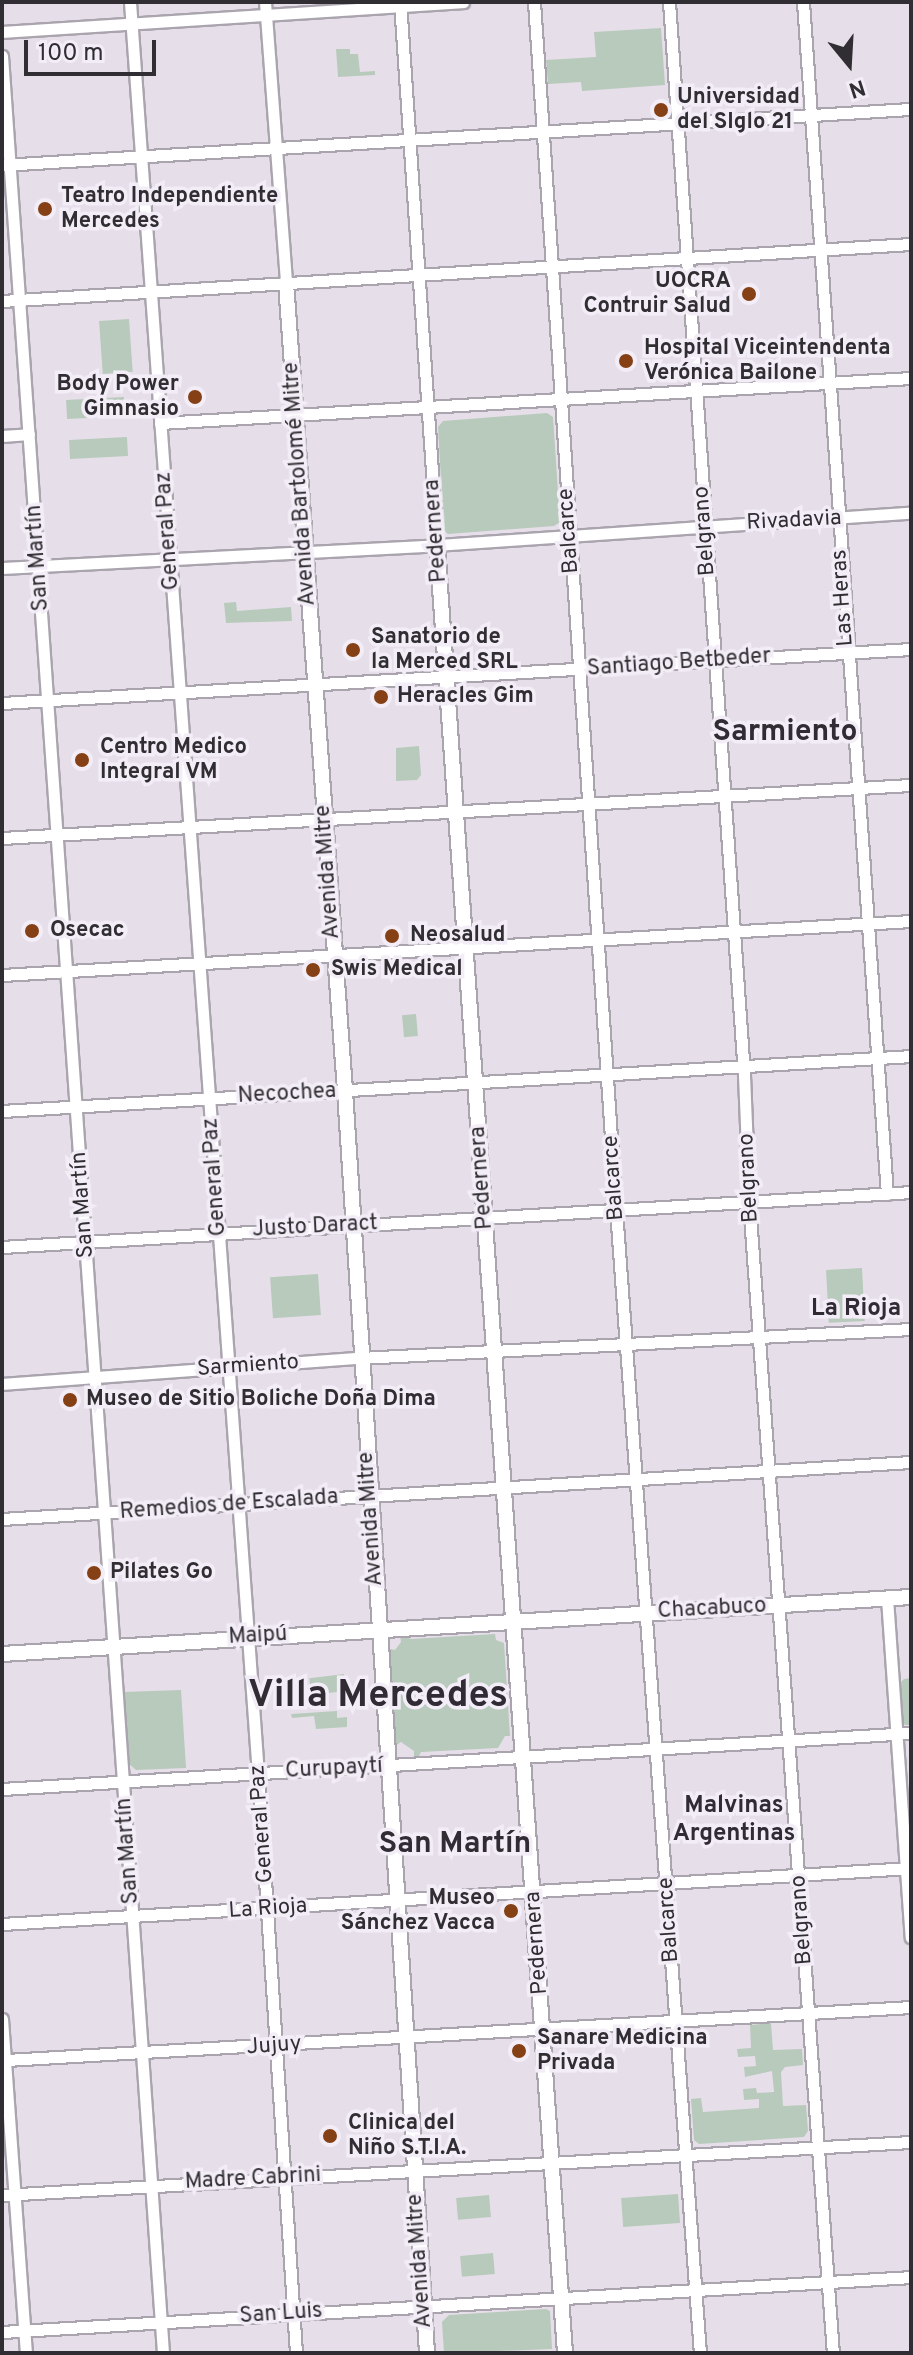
<!DOCTYPE html>
<meta charset="utf-8">
<style>
body{margin:0}
#map{position:relative;width:913px;height:2355px;overflow:hidden;background:#e6dfea;font-family:Overpass,sans-serif}
div>[style]{position:absolute}
[style*='--x']{left:calc(var(--x)*1px);top:calc(var(--y)*1px);width:calc(var(--w)*1px);rotate:calc(var(--a)*1deg)}
.green>*{inset:0;background:#b8cabb;transform-origin:0 0}
.roads{filter:drop-shadow(2px 0 #aaa4ae) drop-shadow(-2px 0 #aaa4ae) drop-shadow(0 2px #aaa4ae) drop-shadow(0 -2px #aaa4ae)}
.minor>*{height:11px;margin:-5.5px;padding:0 5.5px;transform-origin:5.5px;border-radius:5.5px;background:#fff}
.tertiary>*{height:14px;margin:-7px;padding:0 7px;transform-origin:7px;border-radius:7px;background:#fff}
.secondary>*{height:14px;margin:-7px;padding:0 7px;transform-origin:7px;border-radius:7px;background:#fff}
.dots>*{width:22px;height:22px;translate:-50% -50%;box-sizing:border-box;border:4px solid #f3edf7;border-radius:50%}
span{translate:-50% -50%;white-space:nowrap;text-align:center;line-height:1.15;-webkit-text-stroke:7px #f3edf7;paint-order:stroke}
.poi-label{font-size:22px;color:#302e32;font-weight:700}
.left{translate:0 -50%;text-align:left}
.right{translate:-100% -50%;text-align:right}
.street-label{font-size:22px;color:#302e32}
.neighbourhood-label{font-size:24px;color:#312c34;font-weight:700}
.district-label{font-size:30px;color:#312c34;font-weight:700}
.town-label{font-size:38px;color:#312c34;font-weight:700}
.frame{position:absolute;inset:0;border:4px solid #302e32;pointer-events:none}
.north{position:absolute;left:809px;top:24px;width:80px;height:80px;-webkit-text-stroke:6px #f3edf7;paint-order:stroke;rotate:162deg;font-size:22px;font-weight:700;line-height:32px;text-align:center;color:#302e32}
.north::after{content:'';display:block;margin:auto;width:28px;height:36px;background:#302e32;clip-path:polygon(50% 0,100% 100%,50% 72%,0 100%)}
.scale{position:absolute;left:24px;top:40px;width:132px;height:36px;box-sizing:border-box;border:4px solid #302e32;border-top:0;padding-left:10px;font-size:24px;line-height:28px;white-space:nowrap;color:#302e32;-webkit-text-stroke:6px #f3edf7;paint-order:stroke}
</style>
<div id="map">
<div class="green">
<div style="clip-path:polygon(661px 28px,665px 85px,582px 91px,581px 82px,548px 84px,546px 60px,596px 57px,594px 32px)"></div>
<div style="clip-path:polygon(336px 49px,350px 49px,350px 54px,358px 54px,360px 72px,375px 71px,375px 75px,338px 77px)"></div>
<div style="left:129px;top:319px;width:53px;height:30px;rotate:86deg"></div>
<div style="left:124px;top:397px;width:19px;height:58px;rotate:87deg"></div>
<div style="clip-path:polygon(547px 413px,553px 417px,560px 522px,554px 526px,448px 534px,444px 531px,438px 427px,443px 421px)"></div>
<div style="left:127px;top:437px;width:19px;height:58px;rotate:87deg"></div>
<div style="clip-path:polygon(236px 602px,237px 611px,291px 607px,292px 621px,226px 623px,224px 603px)"></div>
<div style="clip-path:polygon(419px 746px,421px 775px,417px 780px,396px 781px,396px 748px)"></div>
<div style="left:416px;top:1014px;width:22px;height:14px;rotate:85deg"></div>
<div style="left:862px;top:1268px;width:53px;height:36px;rotate:87deg"></div>
<div style="left:318px;top:1274px;width:41px;height:48px;rotate:86deg"></div>
<div style="clip-path:polygon(495px 1634px,496px 1640px,504px 1643px,510px 1736px,505px 1736px,498px 1748px,421px 1752px,418px 1758px,414px 1758px,414px 1751px,401px 1742px,395px 1746px,386px 1648px,395px 1650px,401px 1642px,400px 1635px,411px 1639px)"></div>
<div style="left:344px;top:1674px;width:17px;height:35px;rotate:83deg"></div>
<div style="clip-path:polygon(911px 1678px,911px 1725px,905px 1725px,902px 1722px,899px 1684px,904px 1679px)"></div>
<div style="clip-path:polygon(181px 1690px,186px 1768px,136px 1770px,129px 1764px,123px 1692px)"></div>
<div style="clip-path:polygon(337px 1711px,337px 1718px,347px 1717px,347px 1727px,316px 1729px,314px 1716px,292px 1718px,291px 1714px)"></div>
<div style="clip-path:polygon(771px 2023px,773px 2050px,802px 2049px,803px 2065px,785px 2067px,781px 2072px,783px 2106px,806px 2105px,808px 2131px,804px 2137px,699px 2144px,694px 2140px,691px 2099px,701px 2098px,703px 2112px,759px 2108px,759px 2099px,744px 2100px,743px 2089px,756px 2088px,757px 2093px,774px 2092px,772px 2071px,745px 2077px,744px 2067px,756px 2066px,755px 2056px,738px 2057px,737px 2049px,751px 2048px,750px 2025px)"></div>
<div style="left:678px;top:2194px;width:29px;height:57px;rotate:86deg"></div>
<div style="left:489px;top:2195px;width:22px;height:33px;rotate:85deg"></div>
<div style="left:493px;top:2253px;width:21px;height:33px;rotate:85deg"></div>
<div style="clip-path:polygon(546px 2309px,550px 2311px,552px 2349px,444px 2353px,442px 2322px,449px 2315px)"></div>
</div>
<div class="roads">
<div class="minor">
<div style="--x:130;--y:2;--w:1776;--a:85.87"></div>
<div style="--x:258;--y:1773;--w:581;--a:86.25"></div>
<div style="--x:265;--y:2;--w:282;--a:85.7"></div>
<div style="--x:400;--y:2;--w:544;--a:86.1"></div>
<div style="--x:534;--y:2;--w:1211;--a:86.12"></div>
<div style="--x:616;--y:1210;--w:1146;--a:85.8"></div>
<div style="--x:669;--y:2;--w:1076;--a:86"></div>
<div style="--x:744;--y:1075;--w:127;--a:87.7"></div>
<div style="--x:749;--y:1202;--w:1154;--a:85.83"></div>
<div style="--x:803;--y:2;--w:1195;--a:85.97"></div>
<div style="--x:2;--y:32;--w:462;--a:-3.7"></div>
<div style="--x:2;--y:56;--w:2303;--a:85.99"></div>
<div style="--x:2;--y:165;--w:911;--a:-3.53"></div>
<div style="--x:2;--y:301;--w:911;--a:-3.59"></div>
<div style="--x:160;--y:423;--w:752;--a:-3.43"></div>
<div style="--x:2;--y:436;--w:27;--a:-4"></div>
<div style="--x:2;--y:568;--w:436;--a:-3"></div>
<div style="--x:437;--y:545;--w:475;--a:-3.9"></div>
<div style="--x:2;--y:703;--w:911;--a:-3.4"></div>
<div style="--x:2;--y:838;--w:911;--a:-3.34"></div>
<div style="--x:2;--y:975;--w:911;--a:-3.4"></div>
<div style="--x:2;--y:1111;--w:911;--a:-3.46"></div>
<div style="--x:2;--y:1247;--w:911;--a:-3.46"></div>
<div style="--x:2;--y:1384;--w:359;--a:-4.2"></div>
<div style="--x:360;--y:1358;--w:552;--a:-3.01"></div>
<div style="--x:2;--y:1519;--w:911;--a:-3.59"></div>
<div style="--x:887;--y:1598;--w:340;--a:86"></div>
<div style="--x:2;--y:1789;--w:911;--a:-3.53"></div>
<div style="--x:2;--y:1924;--w:911;--a:-3.53"></div>
<div style="--x:2;--y:2019;--w:335;--a:85.9"></div>
<div style="--x:6;--y:2060;--w:907;--a:-3.35"></div>
<div style="--x:2;--y:2195;--w:911;--a:-3.34"></div>
<div style="--x:2;--y:2332;--w:911;--a:-3.46"></div>
</div>
<div class="tertiary">
<div style="--x:437;--y:545;--w:1813;--a:85.95"></div>
<div style="--x:2;--y:1654;--w:911;--a:-3.59"></div>
</div>
<div class="secondary">
<div style="--x:286;--y:283;--w:810;--a:85.82"></div>
<div style="--x:345;--y:1091;--w:1265;--a:86.28"></div>
</div>
</div>
<div class="dots">
<div style="left:661px;top:110px;background:#854016"></div>
<div style="left:45px;top:209px;background:#854016"></div>
<div style="left:749px;top:294px;background:#854016"></div>
<div style="left:626px;top:361px;background:#854016"></div>
<div style="left:195px;top:397px;background:#854016"></div>
<div style="left:353px;top:650px;background:#854016"></div>
<div style="left:381px;top:697px;background:#854016"></div>
<div style="left:82px;top:760px;background:#854016"></div>
<div style="left:32px;top:931px;background:#854016"></div>
<div style="left:392px;top:936px;background:#854016"></div>
<div style="left:313px;top:970px;background:#854016"></div>
<div style="left:70px;top:1400px;background:#854016"></div>
<div style="left:94px;top:1573px;background:#854016"></div>
<div style="left:511px;top:1911px;background:#854016"></div>
<div style="left:519px;top:2051px;background:#854016"></div>
<div style="left:330px;top:2136px;background:#854016"></div>
</div>
<div class="poi-label">
<span class="left" style="left:677px;top:110px">Universidad<br>del SIglo 21</span>
<span class="left" style="left:61px;top:209px">Teatro Independiente<br>Mercedes</span>
<span class="right" style="left:731px;top:294px">UOCRA<br>Contruir Salud</span>
<span class="left" style="left:644px;top:361px">Hospital Viceintendenta<br>Verónica Bailone</span>
<span class="right" style="left:179px;top:397px">Body Power<br>Gimnasio</span>
<span class="left" style="left:371px;top:650px">Sanatorio de<br>la Merced SRL</span>
<span class="left" style="left:397px;top:697px">Heracles Gim</span>
<span class="left" style="left:100px;top:760px">Centro Medico<br>Integral VM</span>
<span class="left" style="left:50px;top:931px">Osecac</span>
<span class="left" style="left:410px;top:936px">Neosalud</span>
<span class="left" style="left:331px;top:970px">Swis Medical</span>
<span class="left" style="left:86px;top:1400px">Museo de Sitio Boliche Doña Dima</span>
<span class="left" style="left:110px;top:1573px">Pilates Go</span>
<span class="right" style="left:495px;top:1911px">Museo<br>Sánchez Vacca</span>
<span class="left" style="left:537px;top:2051px">Sanare Medicina<br>Privada</span>
<span class="left" style="left:348px;top:2136px">Clinica del<br>Niño S.T.I.A.</span>
</div>
<div class="street-label">
<span style="left:300px;top:484px;rotate:-94deg">Avenida Bartolomé Mitre</span>
<span style="left:794px;top:521px;rotate:-3deg">Rivadavia</span>
<span style="left:168px;top:531px;rotate:-94deg">General Paz</span>
<span style="left:436px;top:531px;rotate:-94deg">Pedernera</span>
<span style="left:569px;top:531px;rotate:-94deg">Balcarce</span>
<span style="left:705px;top:531px;rotate:-94deg">Belgrano</span>
<span style="left:38px;top:558px;rotate:-94deg">San Martín</span>
<span style="left:843px;top:598px;rotate:-94deg">Las Heras</span>
<span style="left:679px;top:663px;rotate:-4deg">Santiago Betbeder</span>
<span style="left:328px;top:872px;rotate:-94deg">Avenida Mitre</span>
<span style="left:287px;top:1094px;rotate:-3deg">Necochea</span>
<span style="left:215px;top:1177px;rotate:-94deg">General Paz</span>
<span style="left:482px;top:1178px;rotate:-94deg">Pedernera</span>
<span style="left:614px;top:1178px;rotate:-94deg">Balcarce</span>
<span style="left:749px;top:1178px;rotate:-93deg">Belgrano</span>
<span style="left:83px;top:1205px;rotate:-94deg">San Martín</span>
<span style="left:315px;top:1227px;rotate:-3deg">Justo Daract</span>
<span style="left:248px;top:1366px;rotate:-4deg">Sarmiento</span>
<span style="left:229px;top:1505px;rotate:-4deg">Remedios de Escalada</span>
<span style="left:371px;top:1519px;rotate:-94deg">Avenida Mitre</span>
<span style="left:712px;top:1609px;rotate:-3deg">Chacabuco</span>
<span style="left:258px;top:1636px;rotate:-3deg">Maipú</span>
<span style="left:334px;top:1769px;rotate:-3deg">Curupaytí</span>
<span style="left:262px;top:1824px;rotate:-94deg">General Paz</span>
<span style="left:128px;top:1851px;rotate:-94deg">San Martín</span>
<span style="left:268px;top:1909px;rotate:-4deg">La Rioja</span>
<span style="left:669px;top:1920px;rotate:-94deg">Balcarce</span>
<span style="left:802px;top:1920px;rotate:-94deg">Belgrano</span>
<span style="left:537px;top:1943px;rotate:-94deg">Pedernera</span>
<span style="left:274px;top:2046px;rotate:-4deg">Jujuy</span>
<span style="left:253px;top:2179px;rotate:-3deg">Madre Cabrini</span>
<span style="left:420px;top:2261px;rotate:-94deg">Avenida Mitre</span>
<span style="left:281px;top:2314px;rotate:-4deg">San Luis</span>
</div>
<div class="neighbourhood-label">
<span style="left:856px;top:1310px">La Rioja</span>
<span style="left:734px;top:1821px">Malvinas<br>Argentinas</span>
</div>
<div class="district-label">
<span style="left:785px;top:733px">Sarmiento</span>
<span style="left:455px;top:1845px">San Martín</span>
</div>
<div class="town-label">
<span style="left:378px;top:1697px">Villa Mercedes</span>
</div>
<div class="frame"></div>
<div class="north">N</div>
<div class="scale">100 m</div>
</div>
